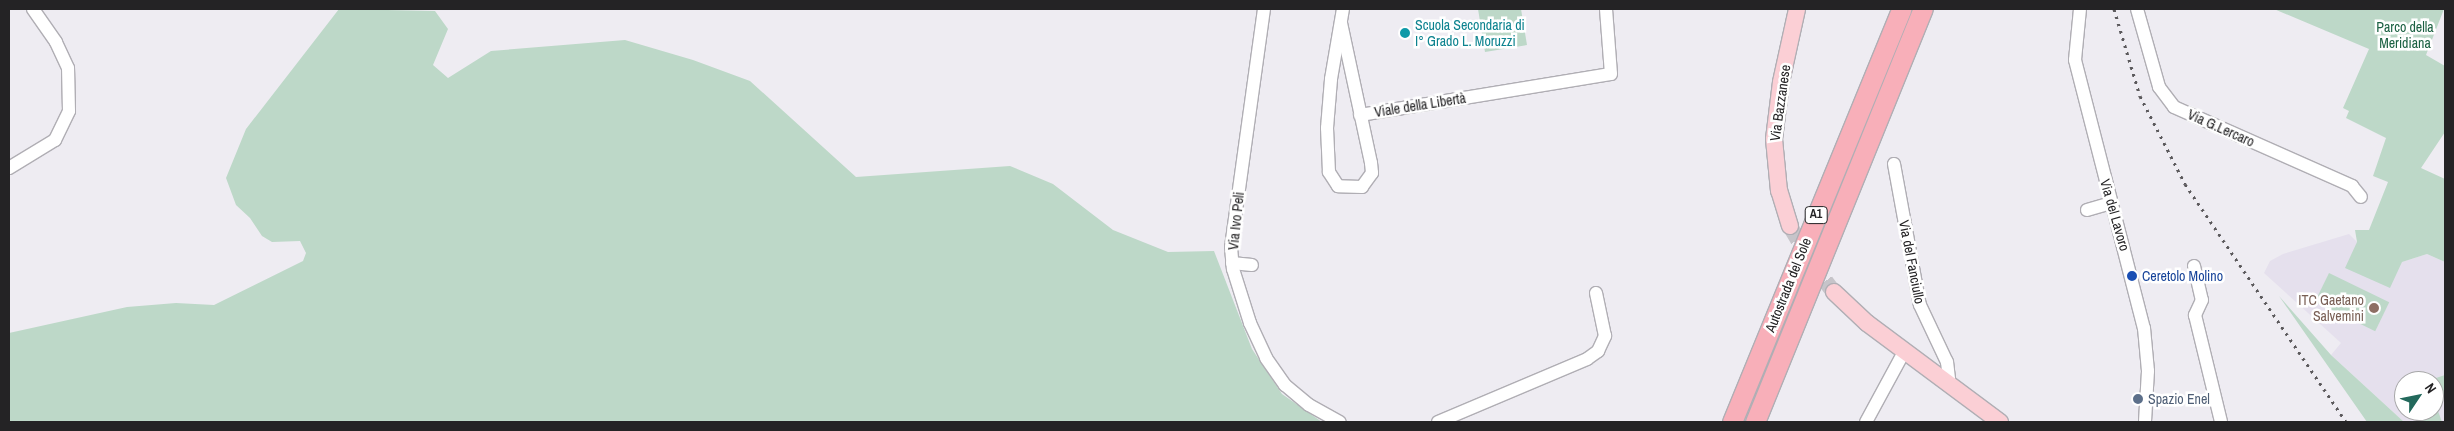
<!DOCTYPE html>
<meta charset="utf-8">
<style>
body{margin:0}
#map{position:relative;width:2454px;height:431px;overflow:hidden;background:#eeecf2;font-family:"Archivo Narrow",sans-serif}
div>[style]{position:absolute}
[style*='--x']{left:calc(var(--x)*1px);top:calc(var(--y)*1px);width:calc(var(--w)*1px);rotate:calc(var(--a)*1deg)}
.built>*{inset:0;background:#e5e0ed}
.green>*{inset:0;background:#bdd8c8;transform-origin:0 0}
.major-tunnel>*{height:16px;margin-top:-8px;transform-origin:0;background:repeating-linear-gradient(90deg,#c6c4c9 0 16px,transparent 0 24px)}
.roads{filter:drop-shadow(1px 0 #b0aeb4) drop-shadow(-1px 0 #b0aeb4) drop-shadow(0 1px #b0aeb4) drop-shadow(0 -1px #b0aeb4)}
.minor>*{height:12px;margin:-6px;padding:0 6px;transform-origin:6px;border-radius:6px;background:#fff}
.major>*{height:16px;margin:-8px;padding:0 8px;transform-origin:8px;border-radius:8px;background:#fbcfd5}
.highway>*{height:19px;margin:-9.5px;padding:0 9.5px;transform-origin:9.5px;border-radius:9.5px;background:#f8afb9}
.rail>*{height:3px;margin-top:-1.5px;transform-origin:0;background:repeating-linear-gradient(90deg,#5b595c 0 2.5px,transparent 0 7.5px)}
.dots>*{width:14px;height:14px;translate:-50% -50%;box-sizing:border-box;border:2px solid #fff;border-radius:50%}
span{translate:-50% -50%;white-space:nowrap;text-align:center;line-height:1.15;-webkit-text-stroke:5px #fff;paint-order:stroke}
.shield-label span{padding:1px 4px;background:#fff;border:1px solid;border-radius:4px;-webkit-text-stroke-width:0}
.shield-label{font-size:12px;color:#242325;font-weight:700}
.culture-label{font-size:14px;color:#0d838f}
.left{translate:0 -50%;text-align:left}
.park-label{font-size:14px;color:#1b6142}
.street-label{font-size:14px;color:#242325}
.transit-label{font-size:14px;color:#164399}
.education-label{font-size:14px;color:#785e54}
.right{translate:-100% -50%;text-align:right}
.service-label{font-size:14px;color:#4e5e75}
.frame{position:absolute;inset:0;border:10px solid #242325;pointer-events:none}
.north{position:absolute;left:2394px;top:371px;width:50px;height:50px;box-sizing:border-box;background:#fff;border:1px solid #a7a7a8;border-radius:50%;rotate:56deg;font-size:14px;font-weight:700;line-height:20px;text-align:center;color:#242325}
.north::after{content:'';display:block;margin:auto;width:18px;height:22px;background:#23695c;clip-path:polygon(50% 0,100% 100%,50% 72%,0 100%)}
</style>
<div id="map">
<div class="built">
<div style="clip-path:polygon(evenodd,2349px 234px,2357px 242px,2402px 262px,2427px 254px,2445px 262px,2445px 422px,2404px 422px,2331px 355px,2341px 343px,2264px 273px,2270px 261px,2283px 254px,2349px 234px,2404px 381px,2434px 381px,2434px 411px,2404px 411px,2404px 381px)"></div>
</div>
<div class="green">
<div style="clip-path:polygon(339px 9px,435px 11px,448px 29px,433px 65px,448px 78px,491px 51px,625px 40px,693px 60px,750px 81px,856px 177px,1010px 166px,1053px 184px,1113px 230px,1168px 252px,1214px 251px,1252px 349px,1282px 394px,1322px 422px,9px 422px,9px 333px,127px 307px,176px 303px,214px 305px,303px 261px,306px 253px,300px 241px,272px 242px,262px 236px,250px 218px,236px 205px,226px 178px,246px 129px)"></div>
<div style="clip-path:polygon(1478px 9px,1521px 9px,1527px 45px,1485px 52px)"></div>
<div style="clip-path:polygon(2274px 9px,2444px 9px,2426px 55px,2445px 66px,2445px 132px,2421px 168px,2445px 179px,2445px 262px,2427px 254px,2402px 262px,2390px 288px,2345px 268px,2357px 242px,2355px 230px,2369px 230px,2388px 182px,2373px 176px,2386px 138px,2346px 118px,2349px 111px,2343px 108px,2369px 49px)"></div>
<div style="left:2329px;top:273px;width:67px;height:32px;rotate:26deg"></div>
<div style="clip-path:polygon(2279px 296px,2331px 355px,2404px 422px,2367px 422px)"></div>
<div style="clip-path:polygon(2445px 375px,2445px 394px,2434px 398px,2434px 381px,2427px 381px)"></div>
<div style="clip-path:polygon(2434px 400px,2442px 422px,2417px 422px,2422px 416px,2417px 411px,2434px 411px)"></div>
</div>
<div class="major-tunnel">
<div style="--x:1790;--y:226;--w:42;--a:59.7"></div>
<div style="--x:1811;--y:262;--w:38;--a:53"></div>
</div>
<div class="roads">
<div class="minor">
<div style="--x:1264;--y:9;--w:240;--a:97.9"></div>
<div style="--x:1231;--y:247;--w:22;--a:85"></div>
<div style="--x:1233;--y:269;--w:57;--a:72.5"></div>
<div style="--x:1250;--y:323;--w:38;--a:65"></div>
<div style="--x:1266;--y:358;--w:33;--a:55"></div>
<div style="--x:1285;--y:385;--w:31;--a:40"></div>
<div style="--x:1309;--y:405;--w:35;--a:29"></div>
<div style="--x:2080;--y:9;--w:51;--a:95.6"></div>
<div style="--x:2075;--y:60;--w:277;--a:75.6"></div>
<div style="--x:2144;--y:328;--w:43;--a:84.7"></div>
<div style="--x:2148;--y:371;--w:51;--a:93.4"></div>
<div style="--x:2137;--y:9;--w:81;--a:74.2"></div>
<div style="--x:2159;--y:87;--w:25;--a:53"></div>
<div style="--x:2174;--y:107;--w:195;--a:23.9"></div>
<div style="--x:2352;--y:186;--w:14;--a:51"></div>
<div style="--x:1341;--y:23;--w:143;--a:77.9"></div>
<div style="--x:1371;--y:163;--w:10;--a:84"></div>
<div style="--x:1372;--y:173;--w:17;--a:126"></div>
<div style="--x:1362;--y:187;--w:24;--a:-178"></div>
<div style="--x:1338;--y:186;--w:17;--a:-123"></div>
<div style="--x:1329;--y:172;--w:44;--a:-92.6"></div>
<div style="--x:1327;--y:128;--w:49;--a:-85.3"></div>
<div style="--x:1331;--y:79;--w:71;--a:-80.3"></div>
<div style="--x:1360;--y:115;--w:254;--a:-9.3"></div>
<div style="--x:1611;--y:74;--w:65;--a:-94.4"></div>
<div style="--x:1894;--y:164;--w:143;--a:79.6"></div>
<div style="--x:1920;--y:305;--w:63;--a:64.7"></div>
<div style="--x:1947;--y:362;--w:24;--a:83"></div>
<div style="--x:9;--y:168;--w:54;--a:-31.3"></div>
<div style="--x:55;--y:140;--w:32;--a:-64"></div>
<div style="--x:69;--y:111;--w:43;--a:-91.3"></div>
<div style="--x:68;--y:68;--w:29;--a:-115"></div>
<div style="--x:56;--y:42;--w:40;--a:-124.9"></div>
<div style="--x:2087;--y:210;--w:26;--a:-16"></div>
<div style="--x:1232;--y:263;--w:20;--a:6"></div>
<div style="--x:2194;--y:266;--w:35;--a:77"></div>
<div style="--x:2202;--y:300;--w:17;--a:115"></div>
<div style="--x:2195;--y:315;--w:110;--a:76.3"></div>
<div style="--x:1438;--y:422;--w:162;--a:-22.9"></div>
<div style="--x:1587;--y:359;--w:14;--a:-36"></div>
<div style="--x:1598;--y:351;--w:17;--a:-65"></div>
<div style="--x:1605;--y:336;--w:44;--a:-101.8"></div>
<div style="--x:1866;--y:422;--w:80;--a:-61.5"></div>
</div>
<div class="major">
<div style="--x:1790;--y:226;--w:37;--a:-107"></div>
<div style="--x:1779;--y:191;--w:52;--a:-95.5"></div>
<div style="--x:1774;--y:139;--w:57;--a:-83"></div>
<div style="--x:1781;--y:82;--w:75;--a:-77.6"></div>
<div style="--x:1834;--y:292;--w:45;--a:43.2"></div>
<div style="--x:1867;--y:323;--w:166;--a:36.7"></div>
</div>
<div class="highway">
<div style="--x:1732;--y:422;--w:446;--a:-67.7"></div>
<div style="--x:1755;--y:422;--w:446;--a:-67.9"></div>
</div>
</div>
<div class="rail">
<div style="--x:2114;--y:9;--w:91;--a:73.4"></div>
<div style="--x:2140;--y:96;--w:99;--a:62.9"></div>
<div style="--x:2185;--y:184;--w:287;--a:55.9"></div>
</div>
<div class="dots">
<div style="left:1405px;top:33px;background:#0f9aa8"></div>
<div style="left:2132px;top:276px;background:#1a4fb4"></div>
<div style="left:2374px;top:308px;background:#8d6e63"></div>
<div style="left:2138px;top:399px;background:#5c6f8a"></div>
</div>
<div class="shield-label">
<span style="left:1816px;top:215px">A1</span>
</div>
<div class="culture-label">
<span class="left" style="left:1415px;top:33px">Scuola Secondaria di<br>I° Grado L. Moruzzi</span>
</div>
<div class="park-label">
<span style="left:2405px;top:35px">Parco della<br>Meridiana</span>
</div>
<div class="street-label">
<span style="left:1780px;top:103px;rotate:-82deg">Via Bazzanese</span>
<span style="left:1420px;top:105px;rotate:-9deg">Viale della Libertà</span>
<span style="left:2221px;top:128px;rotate:24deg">Via G.Lercaro</span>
<span style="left:2115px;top:215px;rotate:74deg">Via del Lavoro</span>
<span style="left:1236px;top:221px;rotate:-84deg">Via Ivo Peli</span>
<span style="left:1912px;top:262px;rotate:79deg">Via del Fanciullo</span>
<span style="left:1788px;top:285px;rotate:-68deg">Autostrada del Sole</span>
</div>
<div class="transit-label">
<span class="left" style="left:2142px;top:276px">Ceretolo Molino</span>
</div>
<div class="education-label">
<span class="right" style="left:2364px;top:308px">ITC Gaetano<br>Salvemini</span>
</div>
<div class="service-label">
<span class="left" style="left:2148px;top:399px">Spazio Enel</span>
</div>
<div class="frame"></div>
<div class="north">N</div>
</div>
